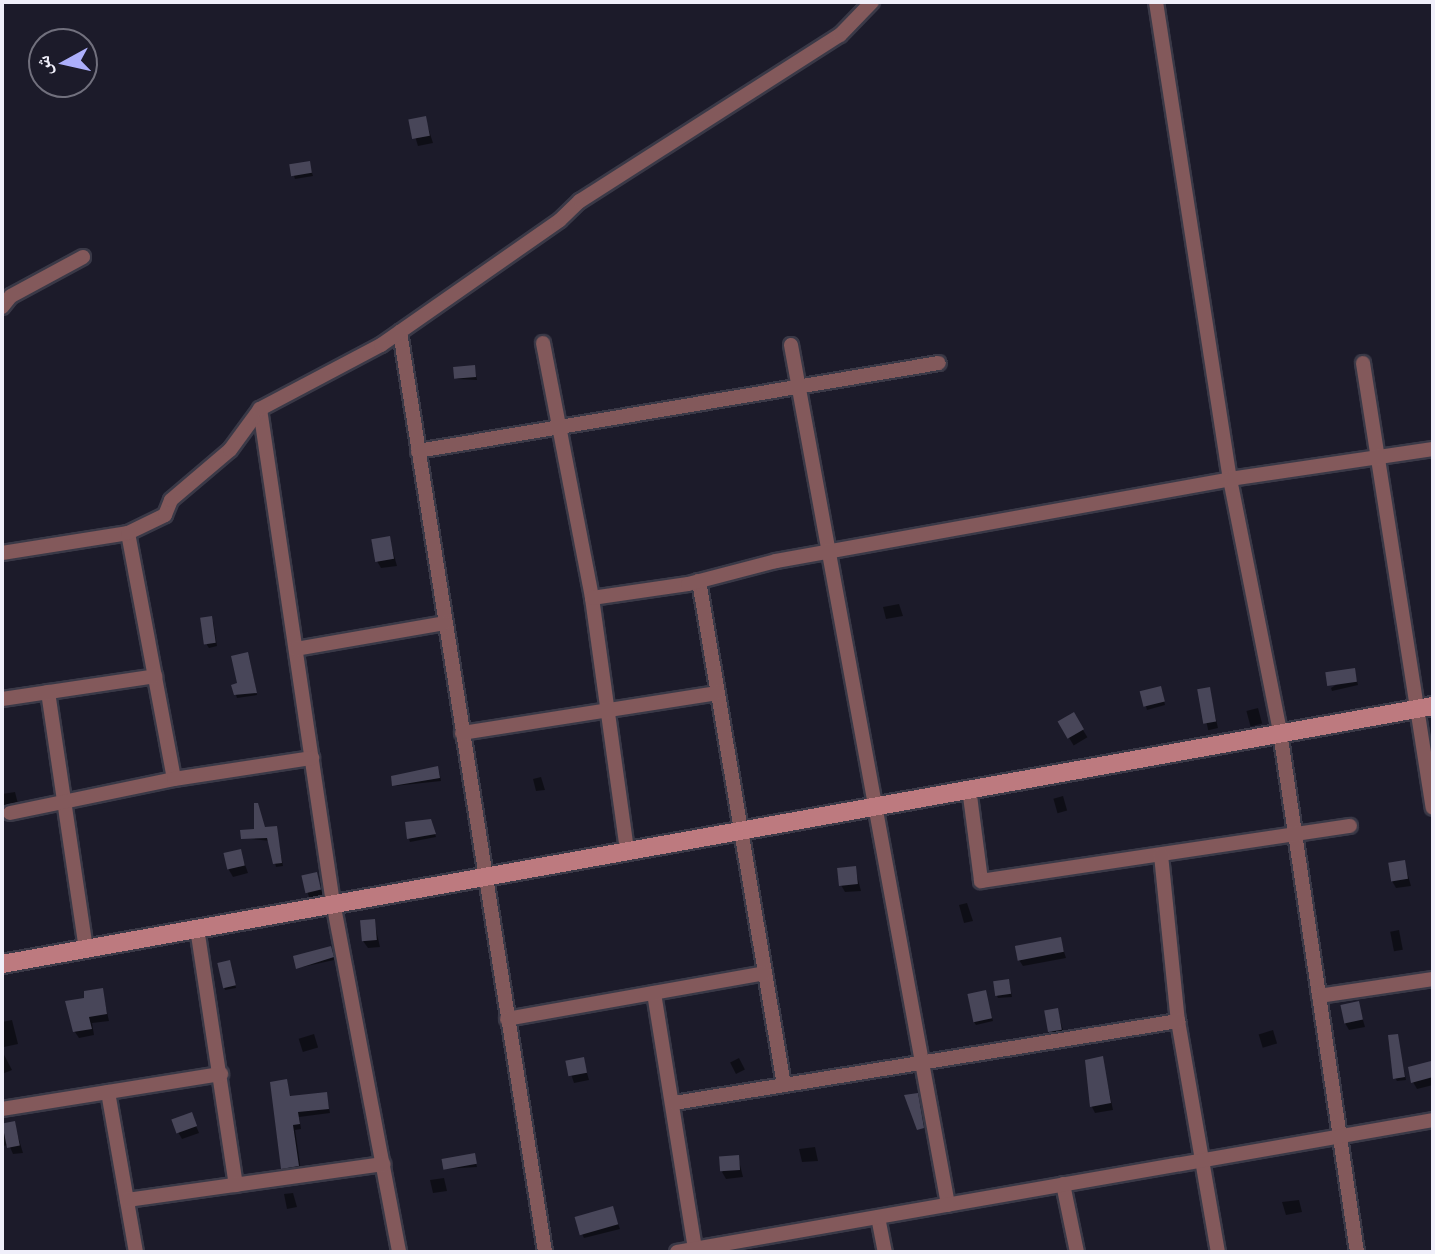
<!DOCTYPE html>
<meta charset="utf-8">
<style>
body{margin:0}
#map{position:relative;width:1435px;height:1254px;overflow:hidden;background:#1c1b2a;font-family:"Fira Sans","Noto Naskh Arabic",sans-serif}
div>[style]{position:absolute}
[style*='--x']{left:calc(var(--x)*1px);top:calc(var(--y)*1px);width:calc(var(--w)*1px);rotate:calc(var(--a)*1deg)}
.shadow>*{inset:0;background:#0007;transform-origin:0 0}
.building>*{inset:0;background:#484659;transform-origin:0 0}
.roads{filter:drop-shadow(2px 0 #3a3947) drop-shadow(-2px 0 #3a3947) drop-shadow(0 2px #3a3947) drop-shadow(0 -2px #3a3947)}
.street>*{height:14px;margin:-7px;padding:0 7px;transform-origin:7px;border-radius:7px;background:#83595b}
.secondary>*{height:18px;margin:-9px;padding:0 9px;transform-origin:9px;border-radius:9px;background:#bd7a7f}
span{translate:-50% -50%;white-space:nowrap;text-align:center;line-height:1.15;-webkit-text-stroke:5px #1c1b2a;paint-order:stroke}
.frame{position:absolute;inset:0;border:4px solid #f0effa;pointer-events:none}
.north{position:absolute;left:28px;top:28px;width:70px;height:70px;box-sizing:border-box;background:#1c1b2a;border:2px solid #71707d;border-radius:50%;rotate:262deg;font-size:19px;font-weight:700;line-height:28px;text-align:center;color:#f0effa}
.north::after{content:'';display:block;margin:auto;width:24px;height:32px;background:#acaffb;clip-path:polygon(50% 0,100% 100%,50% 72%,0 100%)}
</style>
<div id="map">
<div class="shadow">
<div style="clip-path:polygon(425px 118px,433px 143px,418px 146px,410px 120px)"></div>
<div style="clip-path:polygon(309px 163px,313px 176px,295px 179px,291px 166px)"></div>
<div style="clip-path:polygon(475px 370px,477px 380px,456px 379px)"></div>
<div style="clip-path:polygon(389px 538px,397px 566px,381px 568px,377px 561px)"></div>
<div style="clip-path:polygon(899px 604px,903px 616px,886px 619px,883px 607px)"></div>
<div style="clip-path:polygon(213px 621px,217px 646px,209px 648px,207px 645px)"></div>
<div style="clip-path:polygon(249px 657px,257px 695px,237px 698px,236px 695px)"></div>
<div style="clip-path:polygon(1355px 673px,1358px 685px,1332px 691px,1331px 688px)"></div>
<div style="left:1209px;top:689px;width:40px;height:10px;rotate:77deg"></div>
<div style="clip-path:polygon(1162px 690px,1165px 705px,1147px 710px,1142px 693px)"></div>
<div style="left:1258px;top:708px;width:16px;height:12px;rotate:75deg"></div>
<div style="left:1074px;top:715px;width:26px;height:16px;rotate:59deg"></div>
<div style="clip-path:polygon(439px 771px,441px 781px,394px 786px)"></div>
<div style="clip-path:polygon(541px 777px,545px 790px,536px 791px,533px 779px)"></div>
<div style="clip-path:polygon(15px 792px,18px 804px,3px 807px,2px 794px)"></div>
<div style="left:1063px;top:796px;width:15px;height:10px;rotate:74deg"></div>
<div style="clip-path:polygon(432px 824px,436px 837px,410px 842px,409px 839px)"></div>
<div style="clip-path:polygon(276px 828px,283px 866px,276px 867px,270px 841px,242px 838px)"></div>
<div style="clip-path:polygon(240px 851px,248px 873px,233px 877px,229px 870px)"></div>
<div style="clip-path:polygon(1404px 862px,1411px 886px,1396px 888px,1392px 881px)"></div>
<div style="clip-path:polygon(855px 868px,861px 891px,845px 892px,841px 885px)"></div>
<div style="left:316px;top:874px;width:24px;height:14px;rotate:71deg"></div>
<div style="clip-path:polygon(967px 903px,973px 921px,964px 923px,959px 905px)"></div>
<div style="clip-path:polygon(374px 921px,380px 947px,368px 948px,363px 941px)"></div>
<div style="left:1399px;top:930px;width:20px;height:9px;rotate:79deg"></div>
<div style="clip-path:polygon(1060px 939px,1066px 958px,1023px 966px,1019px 960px)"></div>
<div style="clip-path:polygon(332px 951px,334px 960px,298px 968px)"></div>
<div style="clip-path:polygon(219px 964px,231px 965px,236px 988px,225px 990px)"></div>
<div style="clip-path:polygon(1009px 981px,1012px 997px,998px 998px,997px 996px)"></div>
<div style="clip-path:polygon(102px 990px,109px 1021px,92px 1023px,94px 1035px,79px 1038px,75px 1032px,86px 1000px)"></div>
<div style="clip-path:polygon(985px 992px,993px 1021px,976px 1025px,974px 1022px)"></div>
<div style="clip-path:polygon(1358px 1003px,1365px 1027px,1349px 1030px,1345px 1023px)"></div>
<div style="left:1057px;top:1010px;width:28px;height:11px;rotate:73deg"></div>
<div style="clip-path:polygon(12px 1020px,18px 1044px,4px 1047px,2px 1022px)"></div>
<div style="left:1273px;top:1030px;width:14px;height:15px;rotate:73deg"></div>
<div style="left:314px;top:1034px;width:14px;height:16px;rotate:73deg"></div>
<div style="clip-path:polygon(1397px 1036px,1406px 1080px,1397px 1081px,1395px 1078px)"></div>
<div style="clip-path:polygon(2px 1051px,12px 1070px,2px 1074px)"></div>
<div style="left:739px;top:1058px;width:13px;height:10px;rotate:63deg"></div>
<div style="clip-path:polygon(1102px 1058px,1113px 1110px,1095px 1113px,1092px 1107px)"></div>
<div style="clip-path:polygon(583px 1059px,589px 1080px,574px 1083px,567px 1062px)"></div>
<div style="clip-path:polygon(1431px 1063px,1433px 1085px,1417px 1089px,1413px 1082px)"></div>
<div style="clip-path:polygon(286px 1081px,291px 1098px,326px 1093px,330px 1113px,299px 1117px,301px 1129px,295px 1130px,301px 1171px,285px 1173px)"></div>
<div style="clip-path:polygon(191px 1114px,199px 1133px,182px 1139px,178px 1132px)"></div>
<div style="clip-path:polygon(14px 1123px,23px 1153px,13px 1154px,9px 1145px,2px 1146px,2px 1125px)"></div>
<div style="clip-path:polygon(815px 1147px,818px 1161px,802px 1162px,799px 1149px)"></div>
<div style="clip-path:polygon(474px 1155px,477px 1167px,445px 1169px)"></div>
<div style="clip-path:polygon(738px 1157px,743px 1177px,726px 1179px,722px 1172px)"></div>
<div style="clip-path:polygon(444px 1178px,447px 1191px,433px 1193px,430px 1180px)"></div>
<div style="clip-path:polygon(293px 1193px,297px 1207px,287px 1209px,284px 1194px)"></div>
<div style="clip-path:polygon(1299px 1200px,1302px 1212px,1286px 1215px,1282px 1202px)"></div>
<div style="clip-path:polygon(612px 1208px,620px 1229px,584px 1238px,581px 1232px)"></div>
</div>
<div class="building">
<div style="left:426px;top:116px;width:20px;height:18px;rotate:79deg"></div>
<div style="left:310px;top:161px;width:12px;height:21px;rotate:81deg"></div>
<div style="left:475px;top:365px;width:12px;height:22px;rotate:85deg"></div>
<div style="left:390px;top:536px;width:23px;height:19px;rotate:80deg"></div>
<div style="left:212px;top:616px;width:27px;height:12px;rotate:82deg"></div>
<div style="clip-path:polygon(248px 652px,257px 693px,234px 695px,231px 685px,237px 683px,231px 656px)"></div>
<div style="left:1355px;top:668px;width:14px;height:30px;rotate:82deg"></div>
<div style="left:1161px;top:686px;width:16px;height:22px;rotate:76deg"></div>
<div style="left:1210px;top:687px;width:35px;height:13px;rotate:80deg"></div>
<div style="left:1074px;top:712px;width:20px;height:19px;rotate:60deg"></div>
<div style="clip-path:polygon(438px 766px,440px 778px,392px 786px,391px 776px)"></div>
<div style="clip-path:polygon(254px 803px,258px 803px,265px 827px,277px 826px,282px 863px,273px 864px,267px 838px,241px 839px,240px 830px,254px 829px)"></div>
<div style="clip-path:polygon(431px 819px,436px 834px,407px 839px,405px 822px)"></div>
<div style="left:241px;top:849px;width:17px;height:18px;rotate:77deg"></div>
<div style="left:1405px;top:860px;width:19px;height:17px;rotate:81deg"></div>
<div style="left:856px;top:866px;width:18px;height:19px;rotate:84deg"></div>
<div style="left:317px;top:872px;width:18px;height:16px;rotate:77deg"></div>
<div style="left:375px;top:919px;width:21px;height:15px;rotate:85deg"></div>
<div style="left:1061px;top:937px;width:15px;height:47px;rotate:79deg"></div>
<div style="clip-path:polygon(331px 946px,334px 957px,296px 969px,293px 956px)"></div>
<div style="left:230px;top:960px;width:26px;height:13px;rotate:77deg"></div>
<div style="left:1009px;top:979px;width:15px;height:16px;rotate:82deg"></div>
<div style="clip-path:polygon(103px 988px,107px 1014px,89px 1017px,92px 1029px,73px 1032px,65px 1001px,84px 998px,84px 991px)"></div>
<div style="left:986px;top:990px;width:29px;height:19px;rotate:78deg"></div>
<div style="left:1359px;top:1001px;width:19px;height:19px;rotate:78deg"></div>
<div style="left:1058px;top:1008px;width:22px;height:14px;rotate:80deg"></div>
<div style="clip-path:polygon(1398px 1034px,1405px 1077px,1393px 1079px,1388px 1035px)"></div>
<div style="clip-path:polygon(1103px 1056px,1111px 1103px,1090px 1107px,1085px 1060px)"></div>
<div style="left:584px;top:1057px;width:16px;height:19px;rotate:79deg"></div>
<div style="clip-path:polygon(1431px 1061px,1433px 1077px,1411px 1083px,1408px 1067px)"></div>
<div style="clip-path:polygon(287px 1079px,290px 1096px,327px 1092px,329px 1109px,298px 1112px,300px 1124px,293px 1125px,299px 1166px,281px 1169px,270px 1082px)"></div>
<div style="clip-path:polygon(918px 1093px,924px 1128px,917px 1130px,904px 1095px)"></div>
<div style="left:192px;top:1112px;width:15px;height:22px;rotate:70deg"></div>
<div style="left:15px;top:1121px;width:25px;height:13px;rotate:79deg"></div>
<div style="left:475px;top:1153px;width:11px;height:34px;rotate:80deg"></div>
<div style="left:739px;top:1155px;width:15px;height:20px;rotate:86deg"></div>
<div style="left:613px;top:1206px;width:19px;height:40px;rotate:74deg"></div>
</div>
<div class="roads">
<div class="street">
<div style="--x:1156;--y:2;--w:483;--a:81.2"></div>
<div style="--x:1230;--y:479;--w:258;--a:78.8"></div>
<div style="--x:1280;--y:732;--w:526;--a:81.58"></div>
<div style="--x:2;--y:307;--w:14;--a:-51"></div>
<div style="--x:11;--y:296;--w:82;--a:-28.4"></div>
<div style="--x:400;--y:332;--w:931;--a:81.04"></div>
<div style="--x:543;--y:343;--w:260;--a:79.1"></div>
<div style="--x:592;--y:598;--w:253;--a:82.1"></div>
<div style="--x:791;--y:345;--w:874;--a:79.65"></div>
<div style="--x:1363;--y:363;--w:450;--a:81.1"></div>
<div style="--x:260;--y:409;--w:498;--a:81.6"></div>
<div style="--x:333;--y:902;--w:356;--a:79.3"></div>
<div style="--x:418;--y:451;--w:528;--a:-9.59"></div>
<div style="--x:128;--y:533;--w:250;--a:79.4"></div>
<div style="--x:2;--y:553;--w:128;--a:-9"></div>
<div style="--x:128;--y:533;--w:41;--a:-25.9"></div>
<div style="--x:165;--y:515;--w:16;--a:-68"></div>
<div style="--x:171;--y:500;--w:77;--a:-40.3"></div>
<div style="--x:230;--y:450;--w:51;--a:-53.8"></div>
<div style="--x:260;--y:409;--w:137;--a:-27.9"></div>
<div style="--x:381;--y:345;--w:218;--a:-34.9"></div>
<div style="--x:560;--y:220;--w:28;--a:-44"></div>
<div style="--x:580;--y:201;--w:308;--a:-32.6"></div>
<div style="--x:840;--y:35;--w:46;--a:-45.9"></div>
<div style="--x:699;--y:581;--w:511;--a:80.43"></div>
<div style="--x:592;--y:598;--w:97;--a:-8.3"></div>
<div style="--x:688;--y:584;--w:91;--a:-14.6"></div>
<div style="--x:776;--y:561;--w:461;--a:-10.2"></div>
<div style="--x:1230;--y:479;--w:205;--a:-8.4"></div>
<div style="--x:296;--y:649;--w:151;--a:-9.9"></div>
<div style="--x:48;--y:692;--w:260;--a:81.6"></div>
<div style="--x:2;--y:699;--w:155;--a:-8.5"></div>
<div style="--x:462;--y:733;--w:258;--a:-8.9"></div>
<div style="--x:969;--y:788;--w:94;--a:82.6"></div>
<div style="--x:981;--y:881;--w:373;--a:-8.5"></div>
<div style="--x:10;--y:813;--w:167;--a:-11.7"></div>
<div style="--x:174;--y:779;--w:140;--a:-8.7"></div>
<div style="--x:1161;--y:855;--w:167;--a:84.2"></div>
<div style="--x:1178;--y:1021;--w:234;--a:80.2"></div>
<div style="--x:197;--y:928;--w:260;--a:81.4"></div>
<div style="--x:654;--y:993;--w:259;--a:80.9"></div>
<div style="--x:1319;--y:996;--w:115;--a:-8.5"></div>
<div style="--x:507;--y:1019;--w:262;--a:-10.1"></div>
<div style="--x:108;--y:1092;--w:162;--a:80.1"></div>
<div style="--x:674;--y:1103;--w:511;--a:-9.24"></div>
<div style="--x:2;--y:1109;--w:222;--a:-9.1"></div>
<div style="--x:1063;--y:1184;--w:69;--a:78.4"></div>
<div style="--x:127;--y:1200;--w:259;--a:-8"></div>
<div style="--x:878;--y:1217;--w:36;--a:79"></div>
<div style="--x:677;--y:1252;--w:767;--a:-9.9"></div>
</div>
<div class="secondary">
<div style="--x:2;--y:964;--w:1454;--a:-10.22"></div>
</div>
</div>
<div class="frame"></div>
<div class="north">ش</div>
</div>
